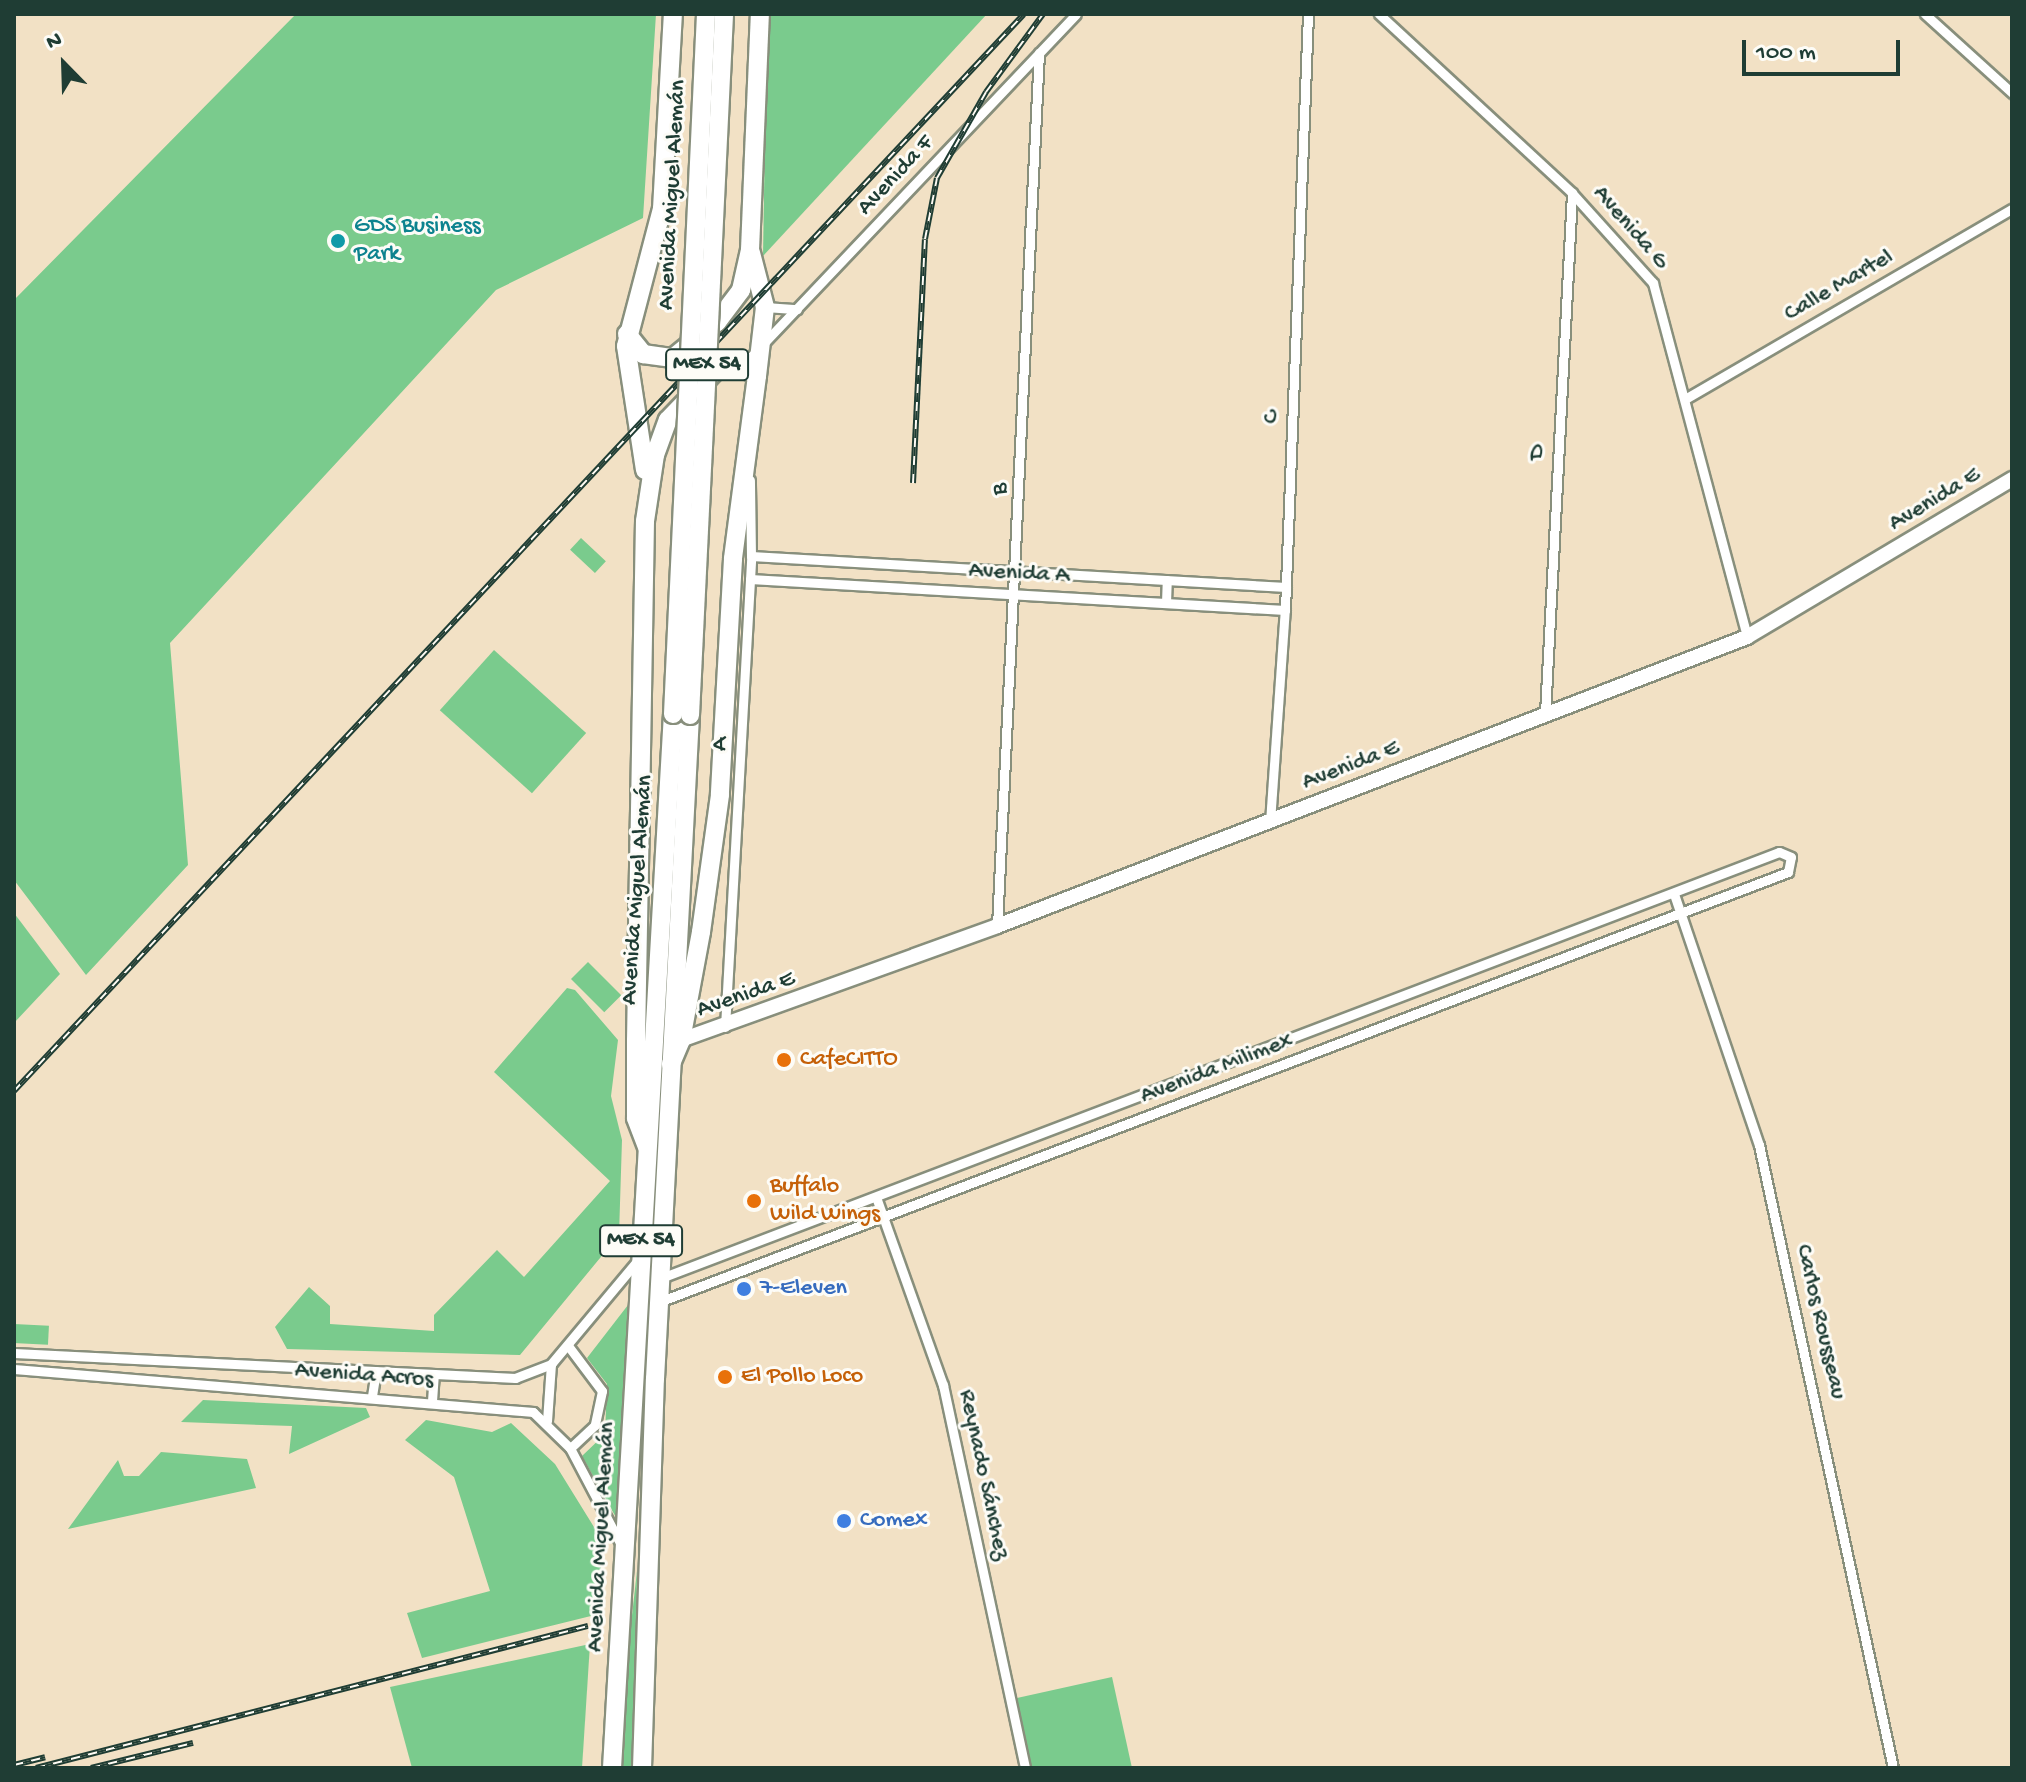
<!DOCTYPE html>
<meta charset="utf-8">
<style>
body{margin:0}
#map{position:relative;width:2026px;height:1782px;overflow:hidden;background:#f2e1c5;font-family:"Gochi Hand",sans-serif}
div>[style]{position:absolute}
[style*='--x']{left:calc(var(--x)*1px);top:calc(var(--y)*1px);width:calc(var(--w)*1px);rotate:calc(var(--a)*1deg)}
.green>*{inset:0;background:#7acb8d;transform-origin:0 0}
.roads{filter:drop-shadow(2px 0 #888f7c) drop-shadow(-2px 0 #888f7c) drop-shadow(0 2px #888f7c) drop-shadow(0 -2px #888f7c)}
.street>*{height:9px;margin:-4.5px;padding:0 4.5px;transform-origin:4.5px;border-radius:4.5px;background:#fff}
.secondary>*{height:14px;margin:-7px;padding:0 7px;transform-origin:7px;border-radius:7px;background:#fff}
.highway>*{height:18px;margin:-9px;padding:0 9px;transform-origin:9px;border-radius:9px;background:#fff}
.rail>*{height:6px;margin-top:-3px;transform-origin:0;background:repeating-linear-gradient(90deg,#fdfcf7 0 9px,#1f3d34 0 18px);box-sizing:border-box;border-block:2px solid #1f3d34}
.bridges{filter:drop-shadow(2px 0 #888f7c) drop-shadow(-2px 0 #888f7c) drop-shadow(0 2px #888f7c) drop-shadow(0 -2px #888f7c)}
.highway-bridge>*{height:18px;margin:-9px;padding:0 9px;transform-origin:9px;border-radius:9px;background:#fff}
.dots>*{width:22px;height:22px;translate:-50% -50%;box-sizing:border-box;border:4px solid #fdfcf7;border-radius:50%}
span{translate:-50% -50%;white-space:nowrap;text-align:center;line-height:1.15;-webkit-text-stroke:6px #fdfcf7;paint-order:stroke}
.shield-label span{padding:2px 6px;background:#fdfcf7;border:2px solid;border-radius:6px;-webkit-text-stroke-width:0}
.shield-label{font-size:22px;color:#1f3d34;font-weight:700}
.street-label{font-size:24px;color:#1f3d34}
.culture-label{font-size:24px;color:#0d838f}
.left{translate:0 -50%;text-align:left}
.food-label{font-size:24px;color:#c56008}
.shop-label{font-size:24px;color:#366cbe}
.frame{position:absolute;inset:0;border:16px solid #1f3d34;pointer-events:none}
.north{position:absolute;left:24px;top:24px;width:80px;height:80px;-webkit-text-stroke:6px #fdfcf7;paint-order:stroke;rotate:337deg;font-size:22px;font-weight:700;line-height:32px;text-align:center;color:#1f3d34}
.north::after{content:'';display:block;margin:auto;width:28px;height:36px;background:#1f3d34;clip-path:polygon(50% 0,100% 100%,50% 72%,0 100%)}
.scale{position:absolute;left:1742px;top:40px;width:158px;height:36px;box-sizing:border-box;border:4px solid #1f3d34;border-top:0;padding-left:10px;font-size:24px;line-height:28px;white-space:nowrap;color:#1f3d34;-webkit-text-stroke:6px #fdfcf7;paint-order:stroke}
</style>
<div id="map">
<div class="green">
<div style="clip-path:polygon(296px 14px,656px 14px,643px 218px,496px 290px,170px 643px,188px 865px,86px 975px,14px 880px,14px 300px)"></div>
<div style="clip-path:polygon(767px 14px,987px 14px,763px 256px)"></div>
<div style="left:581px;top:538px;width:34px;height:16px;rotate:43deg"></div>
<div style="left:494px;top:650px;width:124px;height:81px;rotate:42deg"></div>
<div style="clip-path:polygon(14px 913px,60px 974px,14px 1023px)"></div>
<div style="left:588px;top:962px;width:47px;height:24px;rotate:45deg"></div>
<div style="clip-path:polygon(567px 988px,575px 990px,618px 1040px,611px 1096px,622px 1140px,619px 1235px,520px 1355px,287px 1349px,275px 1327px,309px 1287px,330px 1306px,330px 1324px,434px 1331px,434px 1315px,497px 1250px,524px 1277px,610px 1181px,494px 1072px)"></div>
<div style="clip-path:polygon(628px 1305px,619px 1523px,582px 1456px,605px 1434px,607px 1384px,587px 1358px)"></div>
<div style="left:14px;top:1324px;width:35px;height:19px;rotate:3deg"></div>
<div style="clip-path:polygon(203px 1400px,366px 1408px,370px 1417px,289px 1454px,292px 1426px,181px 1422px)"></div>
<div style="clip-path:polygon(426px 1420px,492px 1432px,511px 1423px,555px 1464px,602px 1540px,599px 1614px,422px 1658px,407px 1613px,490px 1591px,454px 1477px,405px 1440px)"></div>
<div style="clip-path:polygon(161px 1452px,247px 1459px,256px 1488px,68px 1529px,118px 1460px,124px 1476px,139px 1476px)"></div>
<div style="clip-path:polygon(637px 1571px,635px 1768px,619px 1768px,624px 1686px)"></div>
<div style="clip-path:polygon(590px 1644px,582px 1768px,412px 1768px,390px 1687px)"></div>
<div style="clip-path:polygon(1112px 1677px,1132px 1768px,1032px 1768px,1017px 1698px)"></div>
</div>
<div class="roads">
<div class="street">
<div style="--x:1379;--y:14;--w:263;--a:42.8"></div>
<div style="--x:1572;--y:193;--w:121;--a:48"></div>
<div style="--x:1653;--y:283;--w:366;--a:75.1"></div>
<div style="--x:1925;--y:14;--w:118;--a:42.2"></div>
<div style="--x:765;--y:307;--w:32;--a:4"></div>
<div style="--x:744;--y:364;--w:482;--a:-46.5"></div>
<div style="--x:1685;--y:399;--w:378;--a:-30.2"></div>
<div style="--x:751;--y:556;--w:536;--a:3.32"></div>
<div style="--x:750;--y:579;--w:536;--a:3.32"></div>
<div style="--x:1166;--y:603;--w:23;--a:-88"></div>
<div style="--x:1545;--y:714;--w:522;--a:-87.03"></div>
<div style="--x:1270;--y:822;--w:213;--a:-86"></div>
<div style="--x:1285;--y:610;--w:596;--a:-87.79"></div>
<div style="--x:1674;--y:894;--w:265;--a:71.3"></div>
<div style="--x:1759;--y:1145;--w:637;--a:77.86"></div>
<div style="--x:997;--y:926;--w:874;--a:-87.25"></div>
<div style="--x:725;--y:1027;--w:472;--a:-86.8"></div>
<div style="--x:751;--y:556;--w:76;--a:-90.8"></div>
<div style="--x:876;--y:1197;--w:200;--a:70.4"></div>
<div style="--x:943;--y:1385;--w:392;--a:77.9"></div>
<div style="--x:659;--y:1302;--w:1208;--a:-20.85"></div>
<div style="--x:1788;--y:872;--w:15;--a:-79"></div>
<div style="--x:1791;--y:857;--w:13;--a:-157"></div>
<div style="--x:1779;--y:852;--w:1196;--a:159.14"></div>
<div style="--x:569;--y:1347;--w:55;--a:53.1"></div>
<div style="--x:602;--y:1391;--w:35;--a:102"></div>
<div style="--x:595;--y:1425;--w:34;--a:137"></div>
<div style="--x:14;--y:1353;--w:502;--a:2.86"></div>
<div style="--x:515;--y:1378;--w:39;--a:-21"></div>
<div style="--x:551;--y:1364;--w:136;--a:-50.1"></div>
<div style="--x:14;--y:1369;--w:521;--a:4.74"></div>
<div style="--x:533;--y:1412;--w:52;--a:44.2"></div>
<div style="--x:570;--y:1448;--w:107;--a:62.2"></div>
<div style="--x:372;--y:1396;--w:25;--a:-81"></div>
<div style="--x:432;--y:1401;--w:27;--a:-86"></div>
<div style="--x:547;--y:1421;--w:57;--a:-86"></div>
</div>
<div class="secondary">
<div style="--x:681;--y:1040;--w:336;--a:-19.8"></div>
<div style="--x:997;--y:926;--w:804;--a:-21.07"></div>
<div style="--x:1747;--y:637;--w:309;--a:-30.8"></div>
</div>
<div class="highway">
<div style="--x:751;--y:253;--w:56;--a:75.5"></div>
<div style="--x:765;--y:307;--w:69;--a:96.6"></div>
<div style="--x:627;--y:334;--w:26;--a:51"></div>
<div style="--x:643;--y:354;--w:30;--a:8"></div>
<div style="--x:673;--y:358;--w:57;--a:-39.3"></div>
<div style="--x:717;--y:322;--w:40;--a:-53"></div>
<div style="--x:741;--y:290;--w:41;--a:-77.3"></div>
<div style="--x:750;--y:250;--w:236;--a:-87.6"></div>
<div style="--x:645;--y:470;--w:125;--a:-98.7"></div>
<div style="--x:626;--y:346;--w:142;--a:-75.3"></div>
<div style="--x:662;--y:209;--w:195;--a:-86.8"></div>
<div style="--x:647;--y:1147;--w:31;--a:-111"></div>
<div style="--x:636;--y:1118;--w:77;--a:-90"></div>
<div style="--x:636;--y:1041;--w:520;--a:-89.01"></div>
<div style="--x:645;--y:521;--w:67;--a:-81.4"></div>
<div style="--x:655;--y:455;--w:37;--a:-70"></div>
<div style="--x:668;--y:420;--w:72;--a:-46.1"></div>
<div style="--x:718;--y:368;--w:18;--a:-19"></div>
<div style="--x:735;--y:362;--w:26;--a:32"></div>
<div style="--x:757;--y:376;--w:185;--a:97.5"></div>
<div style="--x:733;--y:559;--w:236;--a:93.2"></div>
<div style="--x:720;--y:795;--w:138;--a:97.9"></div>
<div style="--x:701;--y:932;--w:110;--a:100.5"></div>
<div style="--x:681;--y:1040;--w:26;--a:113"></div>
<div style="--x:612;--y:1768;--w:1056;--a:-86.69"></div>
<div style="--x:642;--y:1768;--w:389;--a:-88.1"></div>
<div style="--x:655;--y:1379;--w:665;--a:-86.98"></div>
</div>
</div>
<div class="rail">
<div style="--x:913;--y:483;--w:244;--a:-87.2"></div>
<div style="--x:925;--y:239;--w:62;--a:-78.9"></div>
<div style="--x:937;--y:178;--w:99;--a:-60.3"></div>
<div style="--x:986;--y:92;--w:97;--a:-53.8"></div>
<div style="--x:14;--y:1091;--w:1476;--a:-46.84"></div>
<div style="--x:14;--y:1765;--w:32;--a:-14"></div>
<div style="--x:36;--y:1768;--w:570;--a:-14.43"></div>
<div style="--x:91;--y:1768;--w:105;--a:-13.8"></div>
</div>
<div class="bridges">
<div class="highway-bridge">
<div style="--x:673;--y:714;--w:701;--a:-87.3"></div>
<div style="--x:690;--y:715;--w:702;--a:-87.22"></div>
</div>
</div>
<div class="dots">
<div style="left:338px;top:241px;background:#0f9aa8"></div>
<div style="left:784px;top:1060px;background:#e8710a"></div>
<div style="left:754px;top:1201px;background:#e8710a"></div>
<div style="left:744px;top:1289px;background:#3f7fe0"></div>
<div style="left:725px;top:1377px;background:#e8710a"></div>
<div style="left:844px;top:1521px;background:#3f7fe0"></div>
</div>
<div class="shield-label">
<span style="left:707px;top:365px">MEX 54</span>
<span style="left:641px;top:1241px">MEX 54</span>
</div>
<div class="street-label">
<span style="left:896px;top:176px;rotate:-47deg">Avenida F</span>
<span style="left:673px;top:195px;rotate:-87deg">Avenida Miguel Alemán</span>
<span style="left:1630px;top:228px;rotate:49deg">Avenida G</span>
<span style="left:1839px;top:286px;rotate:-30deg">Calle Martel</span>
<span style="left:1272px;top:417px;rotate:-88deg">C</span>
<span style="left:1538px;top:452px;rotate:-87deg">D</span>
<span style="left:1001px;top:489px;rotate:-88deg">B</span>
<span style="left:1935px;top:500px;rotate:-31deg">Avenida E</span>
<span style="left:1019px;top:574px;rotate:3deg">Avenida A</span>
<span style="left:721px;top:744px;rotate:-87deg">A</span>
<span style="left:1351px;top:766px;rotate:-21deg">Avenida E</span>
<span style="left:638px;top:890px;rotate:-86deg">Avenida Miguel Alemán</span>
<span style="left:746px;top:995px;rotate:-19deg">Avenida E</span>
<span style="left:1217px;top:1069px;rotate:-21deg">Avenida Milimex</span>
<span style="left:1820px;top:1322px;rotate:77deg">Carlos Rousseau</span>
<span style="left:364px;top:1376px;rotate:4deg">Avenida Acros</span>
<span style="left:983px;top:1475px;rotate:78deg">Reynado Sánchez</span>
<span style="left:602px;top:1537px;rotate:-87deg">Avenida Miguel Alemán</span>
</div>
<div class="culture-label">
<span class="left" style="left:354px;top:241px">GDS Business<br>Park</span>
</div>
<div class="food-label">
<span class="left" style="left:800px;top:1060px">CafeCITTO</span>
<span class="left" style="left:770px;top:1201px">Buffalo<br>Wild Wings</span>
<span class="left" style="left:741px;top:1377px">El Pollo Loco</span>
</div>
<div class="shop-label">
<span class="left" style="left:760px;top:1289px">7-Eleven</span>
<span class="left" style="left:860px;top:1521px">Comex</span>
</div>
<div class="frame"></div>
<div class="north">N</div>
<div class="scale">100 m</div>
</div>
